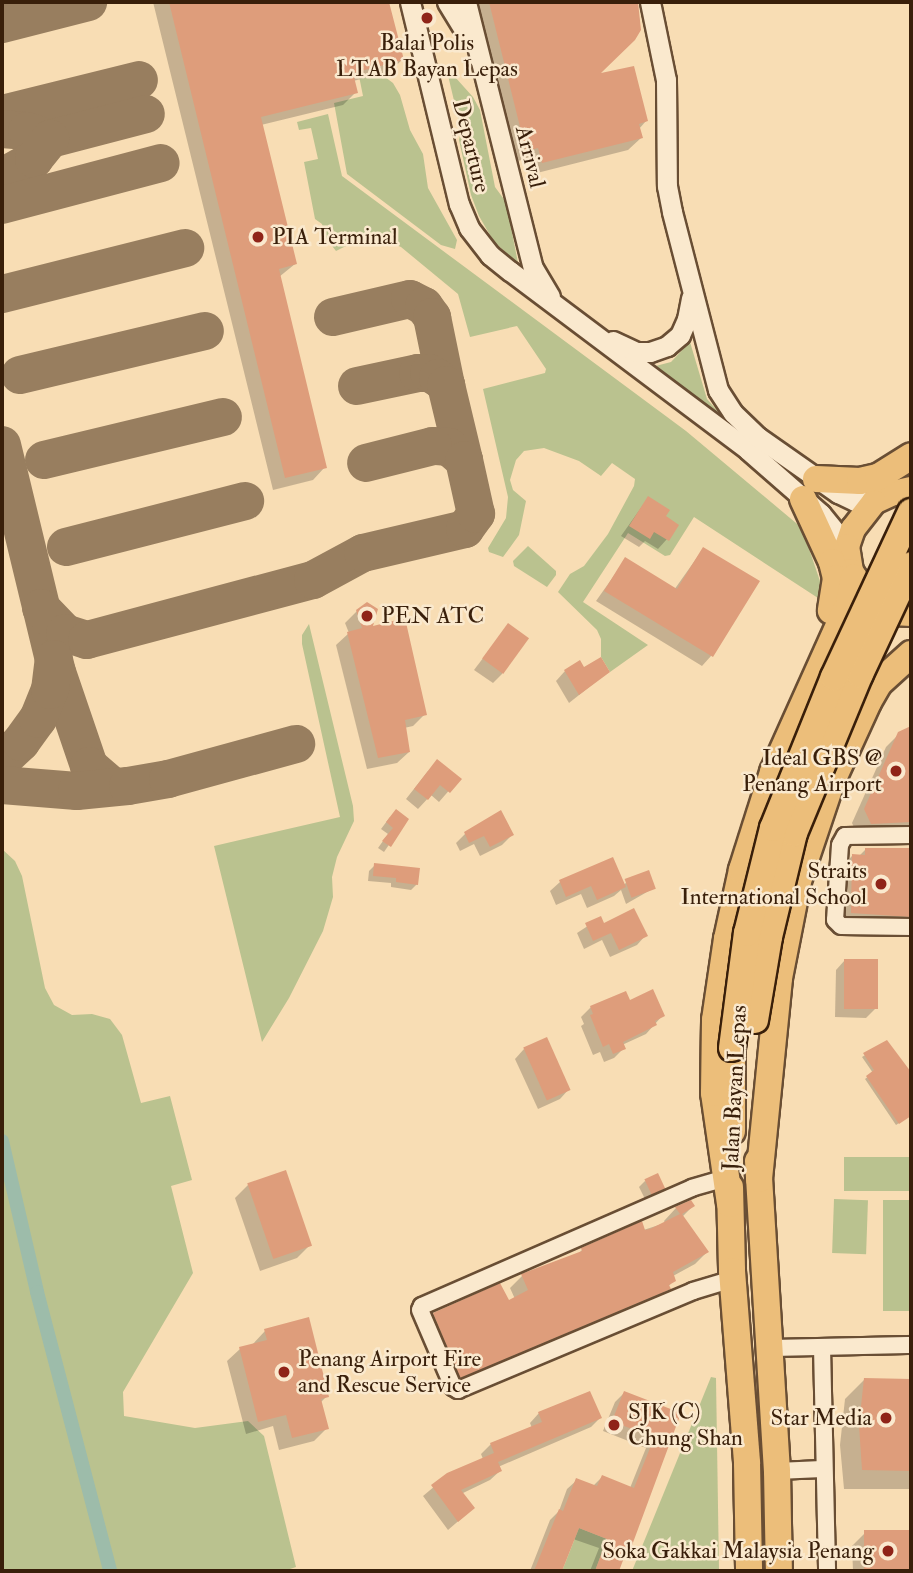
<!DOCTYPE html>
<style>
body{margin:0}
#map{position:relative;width:913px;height:1573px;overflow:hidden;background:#f8ddb4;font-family:"IM FELL Double Pica",serif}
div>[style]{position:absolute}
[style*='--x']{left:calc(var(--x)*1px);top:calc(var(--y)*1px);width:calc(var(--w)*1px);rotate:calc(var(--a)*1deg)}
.green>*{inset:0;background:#bac28f;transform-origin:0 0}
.shadow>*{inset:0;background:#0003}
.canal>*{height:14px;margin:-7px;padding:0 7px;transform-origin:7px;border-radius:7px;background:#9dbcaa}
.taxiway>*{height:38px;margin:-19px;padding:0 19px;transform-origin:19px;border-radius:19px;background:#987e5f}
.building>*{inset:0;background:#de9d7b;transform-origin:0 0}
.roads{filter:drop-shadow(2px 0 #694e34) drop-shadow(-2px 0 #694e34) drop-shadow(0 2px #694e34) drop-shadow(0 -2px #694e34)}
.minor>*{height:16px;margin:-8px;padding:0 8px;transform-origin:8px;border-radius:8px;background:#fae9ce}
.tertiary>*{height:19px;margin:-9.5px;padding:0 9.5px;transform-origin:9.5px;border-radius:9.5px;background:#fae9ce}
.primary>*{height:24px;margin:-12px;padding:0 12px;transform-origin:12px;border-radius:12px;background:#ecbe7a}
.trunk>*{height:26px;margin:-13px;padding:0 13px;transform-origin:13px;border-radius:13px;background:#ecbe7a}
.bridges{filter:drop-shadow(2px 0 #391f0a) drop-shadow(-2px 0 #391f0a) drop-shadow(0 2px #391f0a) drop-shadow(0 -2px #391f0a)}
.trunk-bridge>*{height:26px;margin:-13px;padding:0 13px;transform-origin:13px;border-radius:13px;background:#ecbe7a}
.dots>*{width:19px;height:19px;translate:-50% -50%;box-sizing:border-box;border:4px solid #fae9ce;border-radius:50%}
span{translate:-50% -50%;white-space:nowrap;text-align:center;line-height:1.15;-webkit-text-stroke:5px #fae9ce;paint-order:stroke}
.poi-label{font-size:23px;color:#391f0a}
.left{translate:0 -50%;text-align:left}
.right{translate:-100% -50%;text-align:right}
.street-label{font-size:23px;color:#391f0a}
.frame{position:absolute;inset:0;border:4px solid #391f0a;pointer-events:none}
</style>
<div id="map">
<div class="green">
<div style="clip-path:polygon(446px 67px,473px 97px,480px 110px,495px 187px,506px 202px,518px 263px,494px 242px,479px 216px,471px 195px,459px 140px,461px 130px)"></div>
<div style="clip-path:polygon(377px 71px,393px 83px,400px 95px,410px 130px,423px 154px,428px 188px,457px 240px,455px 249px,441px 245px,347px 174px,334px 103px,363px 96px,359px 76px)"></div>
<div style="clip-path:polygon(328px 114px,342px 176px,686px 431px,802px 528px,823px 590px,818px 598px,694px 517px,670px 555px,665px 556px,628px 533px,583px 602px,648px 645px,610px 672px,601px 657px,601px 639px,597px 630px,558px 592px,570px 574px,584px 566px,608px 534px,634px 486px,635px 479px,612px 463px,601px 476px,579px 461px,544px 448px,524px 451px,516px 460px,510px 480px,513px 490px,526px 501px,519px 535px,503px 557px,489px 552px,488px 548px,506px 518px,508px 497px,483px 389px,545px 373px,546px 369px,517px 326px,470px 337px,458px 294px,401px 247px,382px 239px,369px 238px,356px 241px,336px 251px,326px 238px,322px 224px,315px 219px,304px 162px,318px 159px,311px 128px,299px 130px,297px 122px)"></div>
<div style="clip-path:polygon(690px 342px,707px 399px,729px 424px,648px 368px,671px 362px)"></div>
<div style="clip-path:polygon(528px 546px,556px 571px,556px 575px,547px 587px,514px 566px,513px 561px)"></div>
<div style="clip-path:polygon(309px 624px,353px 806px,354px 821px,337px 857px,332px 877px,333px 897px,323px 931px,289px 998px,262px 1042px,214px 846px,340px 817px,302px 644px,302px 635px)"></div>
<div style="clip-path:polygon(2px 849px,15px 861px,22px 876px,45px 988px,54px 1005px,72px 1015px,92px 1014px,110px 1019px,122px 1035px,141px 1103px,170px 1096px,192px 1180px,171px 1186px,193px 1273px,123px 1392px,124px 1416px,195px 1428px,248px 1421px,264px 1436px,296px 1567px,284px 1571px,2px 1571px)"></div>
<div style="left:911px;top:1157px;width:34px;height:67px;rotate:90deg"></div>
<div style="left:834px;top:1199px;width:34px;height:54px;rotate:2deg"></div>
<div style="left:883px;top:1200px;width:28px;height:111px"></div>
<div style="clip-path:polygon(711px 1377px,716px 1378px,719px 1571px,632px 1571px)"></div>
<div style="clip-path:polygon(579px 1528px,607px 1539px,595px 1571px,562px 1571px)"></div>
</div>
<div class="shadow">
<div style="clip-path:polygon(153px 2px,388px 2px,402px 60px,389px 72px,353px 81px,356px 92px,343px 105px,261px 125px,295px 264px,279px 277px,325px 467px,313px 480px,273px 490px)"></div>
<div style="clip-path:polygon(474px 2px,636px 2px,640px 23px,597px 75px,646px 121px,639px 129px,641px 138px,628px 150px,529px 175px,526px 159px,513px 162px)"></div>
<div style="clip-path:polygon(648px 498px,663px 517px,667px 539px,658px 549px,645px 541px,639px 547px,621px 536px)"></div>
<div style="clip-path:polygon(703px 549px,757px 582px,711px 656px,702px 666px,596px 601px,625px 560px,674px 590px)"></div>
<div style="clip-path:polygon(357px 611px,425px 714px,413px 726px,404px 728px,409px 752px,397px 763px,367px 769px,336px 645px,349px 633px,345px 623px)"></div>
<div style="clip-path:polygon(508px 625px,502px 674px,493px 683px,474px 670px)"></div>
<div style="clip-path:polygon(584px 669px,608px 672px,569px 703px,556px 681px,565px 671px)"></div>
<div style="clip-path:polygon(911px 728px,911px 835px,858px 836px,852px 823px,886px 747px,900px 733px)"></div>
<div style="clip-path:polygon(428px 771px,459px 779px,439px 802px,431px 795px,418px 809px,406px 799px)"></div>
<div style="clip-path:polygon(390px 817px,406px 820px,384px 852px,378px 848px,388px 834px,381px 829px)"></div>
<div style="clip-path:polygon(465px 834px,512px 835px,502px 845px,480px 856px,474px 844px,460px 851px,456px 843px)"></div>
<div style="clip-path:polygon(911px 849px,911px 931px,839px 925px,840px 869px,852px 856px,859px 856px,865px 850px)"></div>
<div style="clip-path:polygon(375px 865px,417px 884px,411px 890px,391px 887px,391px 883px,368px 881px,369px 871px)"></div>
<div style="clip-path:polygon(560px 882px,623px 885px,626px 883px,654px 888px,626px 904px,621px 890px,614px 896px,587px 908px,581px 894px,556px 905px,550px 891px)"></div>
<div style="clip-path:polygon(600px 918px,603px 925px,645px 936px,637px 945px,610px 957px,602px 940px,584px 949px,577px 933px)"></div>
<div style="clip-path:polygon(845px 960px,876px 1008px,866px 1018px,835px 1017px,836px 970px)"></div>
<div style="clip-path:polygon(629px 1003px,663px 1015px,646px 1034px,622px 1045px,624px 1048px,614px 1058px,604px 1062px,600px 1052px,593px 1055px,581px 1026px,584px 1024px,581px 1017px,591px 1007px)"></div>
<div style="clip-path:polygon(886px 1042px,911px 1076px,911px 1094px,908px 1096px,911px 1115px,896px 1125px,865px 1079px,873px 1073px,862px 1057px)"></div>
<div style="clip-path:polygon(524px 1049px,569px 1089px,560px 1099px,538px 1109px,515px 1059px)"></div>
<div style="clip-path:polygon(645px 1181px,663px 1188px,645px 1199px,639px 1187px)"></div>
<div style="clip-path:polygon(248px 1185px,310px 1245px,297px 1258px,260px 1271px,235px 1198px)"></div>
<div style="clip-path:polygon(691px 1202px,693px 1206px,682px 1217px,707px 1252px,695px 1264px,673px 1276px,674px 1280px,656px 1301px,448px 1389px,421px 1327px,434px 1314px,508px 1302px,515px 1299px,510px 1288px,522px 1276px,577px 1255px,582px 1250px,665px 1223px,664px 1221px,676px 1208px)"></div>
<div style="clip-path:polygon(265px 1331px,327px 1396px,320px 1403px,327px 1428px,314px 1441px,279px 1450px,273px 1426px,246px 1434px,227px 1361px,240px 1349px,252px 1345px)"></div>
<div style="clip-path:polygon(864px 1380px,911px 1381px,911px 1489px,844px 1489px,840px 1445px,845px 1399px)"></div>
<div style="clip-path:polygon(624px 1393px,679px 1414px,630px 1547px,617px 1571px,590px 1571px,599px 1548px,573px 1539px,560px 1571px,530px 1571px,550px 1520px,559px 1511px,567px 1489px,577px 1480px,593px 1486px,602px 1477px,630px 1488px,646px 1448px,603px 1431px,615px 1402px)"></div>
<div style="clip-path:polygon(539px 1413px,600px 1418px,591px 1427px,498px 1467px,500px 1471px,490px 1480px,461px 1494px,463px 1517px,448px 1530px,423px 1496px,448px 1475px,483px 1459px,481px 1454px,491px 1444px,532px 1428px,530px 1423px)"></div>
<div style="clip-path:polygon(911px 1532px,911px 1571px,853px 1571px,852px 1546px,865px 1533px)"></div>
</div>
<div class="canal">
<div style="--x:2;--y:1141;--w:155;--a:76.9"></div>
<div style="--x:37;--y:1292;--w:288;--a:75.3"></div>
</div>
<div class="taxiway">
<div style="--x:2;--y:24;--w:89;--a:-14.3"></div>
<div style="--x:2;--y:114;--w:141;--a:-13.9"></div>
<div style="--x:2;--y:129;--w:25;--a:5"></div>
<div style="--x:27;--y:131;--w:24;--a:19"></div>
<div style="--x:50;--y:139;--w:99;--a:-14.6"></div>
<div style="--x:2;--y:177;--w:37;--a:-29"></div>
<div style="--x:34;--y:159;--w:26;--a:-51"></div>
<div style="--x:2;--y:205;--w:164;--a:-14.8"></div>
<div style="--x:2;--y:294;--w:189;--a:-14.1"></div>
<div style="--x:333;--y:317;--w:79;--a:-13.2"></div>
<div style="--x:410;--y:299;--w:16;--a:27"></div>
<div style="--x:424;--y:306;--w:14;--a:54"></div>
<div style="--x:432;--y:317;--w:69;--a:78.4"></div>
<div style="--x:20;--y:375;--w:190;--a:-13.4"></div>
<div style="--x:357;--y:386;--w:62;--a:-12"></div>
<div style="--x:418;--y:373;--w:11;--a:0"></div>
<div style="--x:429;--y:373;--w:10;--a:29"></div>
<div style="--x:438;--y:378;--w:11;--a:41"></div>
<div style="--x:446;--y:385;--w:77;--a:76.5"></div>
<div style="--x:464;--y:460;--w:20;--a:-139"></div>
<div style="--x:449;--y:447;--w:16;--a:-176"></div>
<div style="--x:433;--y:446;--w:69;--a:165.8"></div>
<div style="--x:2;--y:445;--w:234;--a:76.4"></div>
<div style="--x:57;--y:672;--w:99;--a:71.2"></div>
<div style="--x:89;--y:766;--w:30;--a:41"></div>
<div style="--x:44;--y:460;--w:184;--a:-13.5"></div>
<div style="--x:66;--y:547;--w:185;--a:-14.4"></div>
<div style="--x:41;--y:608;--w:35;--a:46"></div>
<div style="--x:65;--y:633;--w:23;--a:18"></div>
<div style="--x:87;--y:640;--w:234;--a:-14.9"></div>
<div style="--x:313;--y:580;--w:57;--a:-28.4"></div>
<div style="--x:363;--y:553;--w:105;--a:-13.2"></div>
<div style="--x:465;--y:529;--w:19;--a:-54"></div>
<div style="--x:476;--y:514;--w:55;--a:-102.5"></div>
<div style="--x:2;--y:760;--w:26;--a:-43"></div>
<div style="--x:21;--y:742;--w:29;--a:-54"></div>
<div style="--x:38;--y:719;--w:31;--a:-68"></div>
<div style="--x:50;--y:690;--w:31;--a:-83"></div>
<div style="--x:2;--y:785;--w:75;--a:4.6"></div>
<div style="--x:77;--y:791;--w:51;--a:-5.6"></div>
<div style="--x:128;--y:786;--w:41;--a:-9.9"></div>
<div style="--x:168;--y:779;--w:133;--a:-15.3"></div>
</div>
<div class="building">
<div style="clip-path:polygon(169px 2px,389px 2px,404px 60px,353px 73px,358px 93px,261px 117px,297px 264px,279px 269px,327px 468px,285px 478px)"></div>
<div style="clip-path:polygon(489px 2px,638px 2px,641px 30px,635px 40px,601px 73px,634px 66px,648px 121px,639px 124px,643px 138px,542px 163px,538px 148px,526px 151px)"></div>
<div style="clip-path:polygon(648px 496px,670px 510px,666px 516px,679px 525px,669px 541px,654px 532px,650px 539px,629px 526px)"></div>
<div style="clip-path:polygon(703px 547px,760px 581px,713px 657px,604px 591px,625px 557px,677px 589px)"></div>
<div style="clip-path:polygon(367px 602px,378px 609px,373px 626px,405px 618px,427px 715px,405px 720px,410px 752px,378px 758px,347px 632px,362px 628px,356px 610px)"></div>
<div style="left:508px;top:623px;width:26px;height:44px;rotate:36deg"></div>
<div style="clip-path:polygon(601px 657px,610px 672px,579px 695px,564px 670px,580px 660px,584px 667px)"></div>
<div style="clip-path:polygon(911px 726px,911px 822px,871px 824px,864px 809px,898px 732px)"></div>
<div style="clip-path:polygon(437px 759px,462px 779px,450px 793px,440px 785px,428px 800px,414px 789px)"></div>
<div style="clip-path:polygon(396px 809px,409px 819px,391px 847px,382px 841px,393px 828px,386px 822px)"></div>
<div style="clip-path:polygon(501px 810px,514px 835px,490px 847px,484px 836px,469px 843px,464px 832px)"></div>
<div style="clip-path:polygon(865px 848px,911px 848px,911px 917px,851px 913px,852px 854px,865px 855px)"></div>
<div style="clip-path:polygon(613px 857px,626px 887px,597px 900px,591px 886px,566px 897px,559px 880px)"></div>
<div style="clip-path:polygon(374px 863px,420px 868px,418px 885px,396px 882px,396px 878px,373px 876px)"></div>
<div style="left:649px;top:870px;width:20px;height:26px;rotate:70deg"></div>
<div style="clip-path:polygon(634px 908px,648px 936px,619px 950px,611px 933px,593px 941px,585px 923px,601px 916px,604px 923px)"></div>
<div style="left:844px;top:959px;width:34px;height:50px"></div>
<div style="clip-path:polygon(653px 989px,665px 1016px,655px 1021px,657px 1025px,623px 1042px,626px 1049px,613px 1054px,609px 1044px,603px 1047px,590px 1015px,593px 1014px,590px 1006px,626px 991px,630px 1000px)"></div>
<div style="left:547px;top:1037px;width:58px;height:26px;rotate:66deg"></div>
<div style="clip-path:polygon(887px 1040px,911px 1072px,911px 1116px,899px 1124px,866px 1076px,874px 1070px,863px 1053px)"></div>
<div style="left:286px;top:1170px;width:80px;height:41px;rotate:71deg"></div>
<div style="left:658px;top:1173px;width:17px;height:15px;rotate:65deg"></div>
<div style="clip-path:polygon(691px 1200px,695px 1206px,682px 1214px,709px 1252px,673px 1272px,676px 1281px,669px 1285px,671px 1289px,460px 1378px,433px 1313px,500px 1283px,509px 1300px,528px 1290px,521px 1274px,582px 1251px,581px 1248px,642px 1221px,645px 1230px,650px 1229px,680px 1214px,675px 1207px)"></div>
<div style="clip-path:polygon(309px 1317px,329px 1397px,321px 1399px,329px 1429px,292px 1438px,286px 1415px,258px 1422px,239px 1347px,267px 1340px,264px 1329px)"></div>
<div style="clip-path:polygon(864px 1378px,911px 1379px,911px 1471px,862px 1470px,859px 1425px)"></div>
<div style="clip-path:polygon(590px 1391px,602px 1418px,498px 1462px,502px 1471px,461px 1490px,475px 1508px,458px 1522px,431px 1485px,447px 1473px,494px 1453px,490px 1443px,542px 1422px,538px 1412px)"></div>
<div style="clip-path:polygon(624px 1391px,681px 1413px,631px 1548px,628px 1547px,619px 1571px,595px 1571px,607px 1539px,579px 1528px,562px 1571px,534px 1571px,559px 1509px,563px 1511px,576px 1478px,597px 1486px,602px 1475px,634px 1488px,654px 1438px,612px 1421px)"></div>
<div style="left:911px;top:1530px;width:41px;height:47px;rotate:90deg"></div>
</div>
<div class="roads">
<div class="minor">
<div style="--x:911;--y:835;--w:66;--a:179.1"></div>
<div style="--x:845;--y:836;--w:10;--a:119"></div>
<div style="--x:840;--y:845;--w:75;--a:93.8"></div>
<div style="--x:835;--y:920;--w:8;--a:45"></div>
<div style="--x:841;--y:926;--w:70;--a:0.8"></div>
<div style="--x:726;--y:1178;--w:35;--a:164"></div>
<div style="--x:692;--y:1188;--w:295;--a:156.4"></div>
<div style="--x:422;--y:1306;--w:4;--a:117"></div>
<div style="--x:420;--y:1310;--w:84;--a:66.8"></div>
<div style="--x:453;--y:1387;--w:6;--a:31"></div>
<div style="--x:458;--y:1390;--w:255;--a:-22.8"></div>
<div style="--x:693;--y:1291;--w:42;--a:-16.7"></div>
<div style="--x:822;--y:1347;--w:224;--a:88.7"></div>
<div style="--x:769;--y:1348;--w:142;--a:-1.2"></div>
<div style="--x:777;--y:1471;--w:45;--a:-2.5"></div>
</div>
<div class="tertiary">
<div style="--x:410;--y:2;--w:208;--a:76.4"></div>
<div style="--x:459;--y:204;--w:26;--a:67"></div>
<div style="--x:469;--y:228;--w:34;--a:52"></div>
<div style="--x:490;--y:255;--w:26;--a:39"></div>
<div style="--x:510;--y:271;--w:298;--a:36.9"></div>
<div style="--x:748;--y:450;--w:97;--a:41.2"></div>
<div style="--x:821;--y:514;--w:41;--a:50.9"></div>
<div style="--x:447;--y:2;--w:42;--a:58.6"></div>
<div style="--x:466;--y:2;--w:274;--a:75.9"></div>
<div style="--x:533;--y:268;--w:33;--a:59"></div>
<div style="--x:650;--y:2;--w:80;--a:78.4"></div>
<div style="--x:666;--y:80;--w:106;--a:89.5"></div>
<div style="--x:667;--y:186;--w:26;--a:79"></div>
<div style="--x:672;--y:212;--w:184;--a:75.5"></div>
<div style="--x:718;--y:390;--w:27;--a:57"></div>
<div style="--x:733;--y:413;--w:35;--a:44"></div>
<div style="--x:758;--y:437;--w:98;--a:35"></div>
<div style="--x:838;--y:493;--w:19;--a:25"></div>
<div style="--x:855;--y:501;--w:19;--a:3"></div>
<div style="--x:613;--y:341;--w:26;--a:25"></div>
<div style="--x:637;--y:352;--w:13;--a:0"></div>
<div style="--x:650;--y:352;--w:18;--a:-19"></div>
<div style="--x:667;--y:346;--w:17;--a:-40"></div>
<div style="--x:680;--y:335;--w:17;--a:-66"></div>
<div style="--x:687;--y:319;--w:21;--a:-79"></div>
</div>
<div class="primary">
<div style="--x:911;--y:489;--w:18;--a:167"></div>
<div style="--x:893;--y:493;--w:21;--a:155"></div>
<div style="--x:874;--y:502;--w:34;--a:128"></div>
<div style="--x:853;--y:529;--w:18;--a:109"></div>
<div style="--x:847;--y:546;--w:25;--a:81"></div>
<div style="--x:851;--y:571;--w:34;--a:60"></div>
<div style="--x:868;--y:600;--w:28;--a:27"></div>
<div style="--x:893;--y:613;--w:18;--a:3"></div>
</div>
<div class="trunk">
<div style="--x:816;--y:479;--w:44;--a:2.6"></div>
<div style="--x:860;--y:481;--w:18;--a:-13"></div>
<div style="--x:878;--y:477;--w:39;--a:-32"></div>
<div style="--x:803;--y:499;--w:69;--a:65.3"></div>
<div style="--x:832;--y:562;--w:16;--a:76"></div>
<div style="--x:836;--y:578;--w:33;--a:99"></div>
<div style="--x:732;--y:1131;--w:83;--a:-90"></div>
<div style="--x:758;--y:1161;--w:311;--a:86.5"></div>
<div style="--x:777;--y:1471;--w:100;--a:88.9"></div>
<div style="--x:759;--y:1179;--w:202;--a:-84.3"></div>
<div style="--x:779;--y:978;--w:99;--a:-78.9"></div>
<div style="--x:798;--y:881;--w:103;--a:-71.4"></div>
<div style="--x:831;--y:783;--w:89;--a:-65.4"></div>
<div style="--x:868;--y:702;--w:22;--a:-60"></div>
<div style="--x:879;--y:683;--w:43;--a:-42.2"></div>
<div style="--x:730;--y:1187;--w:84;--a:88.6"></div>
<div style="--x:732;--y:1271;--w:193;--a:85.5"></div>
<div style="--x:747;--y:1463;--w:108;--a:88.9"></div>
<div style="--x:730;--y:1204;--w:112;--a:-98.2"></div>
<div style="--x:714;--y:1093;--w:73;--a:-89.2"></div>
<div style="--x:715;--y:1020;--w:82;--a:-81.6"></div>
<div style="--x:727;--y:939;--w:71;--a:-77.7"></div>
<div style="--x:742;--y:870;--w:103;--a:-72.4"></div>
<div style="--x:773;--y:772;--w:185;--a:-65.8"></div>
<div style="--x:849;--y:603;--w:26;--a:-79"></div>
</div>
</div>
<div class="bridges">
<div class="trunk-bridge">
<div style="--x:755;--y:1020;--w:84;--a:-80.4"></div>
<div style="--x:769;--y:937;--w:107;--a:-76.5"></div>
<div style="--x:794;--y:833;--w:172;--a:-67.5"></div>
<div style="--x:860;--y:674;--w:120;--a:-64.9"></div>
<div style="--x:732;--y:1048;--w:116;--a:-82.6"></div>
<div style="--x:747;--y:933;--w:108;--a:-76.1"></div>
<div style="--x:773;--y:828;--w:163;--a:-68"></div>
<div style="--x:834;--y:677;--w:182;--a:-65"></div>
</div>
</div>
<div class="dots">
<div style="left:427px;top:18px;background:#8f2418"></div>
<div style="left:258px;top:237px;background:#8f2418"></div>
<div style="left:367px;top:616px;background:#8f2418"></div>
<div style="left:896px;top:771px;background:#8f2418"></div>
<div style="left:881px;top:884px;background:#8f2418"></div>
<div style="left:284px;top:1372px;background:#8f2418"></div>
<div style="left:886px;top:1418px;background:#8f2418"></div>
<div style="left:614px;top:1425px;background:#8f2418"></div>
<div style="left:888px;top:1551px;background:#8f2418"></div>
</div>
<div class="poi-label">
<span style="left:427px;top:56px">Balai Polis<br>LTAB Bayan Lepas</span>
<span class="left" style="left:272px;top:237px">PIA Terminal</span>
<span class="left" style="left:381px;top:616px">PEN ATC</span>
<span class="right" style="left:882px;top:771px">Ideal GBS @<br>Penang Airport</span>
<span class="right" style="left:867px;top:884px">Straits<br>International School</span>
<span class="left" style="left:298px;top:1372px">Penang Airport Fire<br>and Rescue Service</span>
<span class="left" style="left:628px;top:1425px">SJK (C)<br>Chung Shan</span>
<span class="right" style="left:872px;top:1418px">Star Media</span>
<span class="right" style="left:874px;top:1551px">Soka Gakkai Malaysia Penang</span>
</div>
<div class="street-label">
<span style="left:471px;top:146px;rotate:76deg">Departure</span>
<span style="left:530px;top:157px;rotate:76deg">Arrival</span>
<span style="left:735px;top:1088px;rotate:-87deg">Jalan Bayan Lepas</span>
</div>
<div class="frame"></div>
</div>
